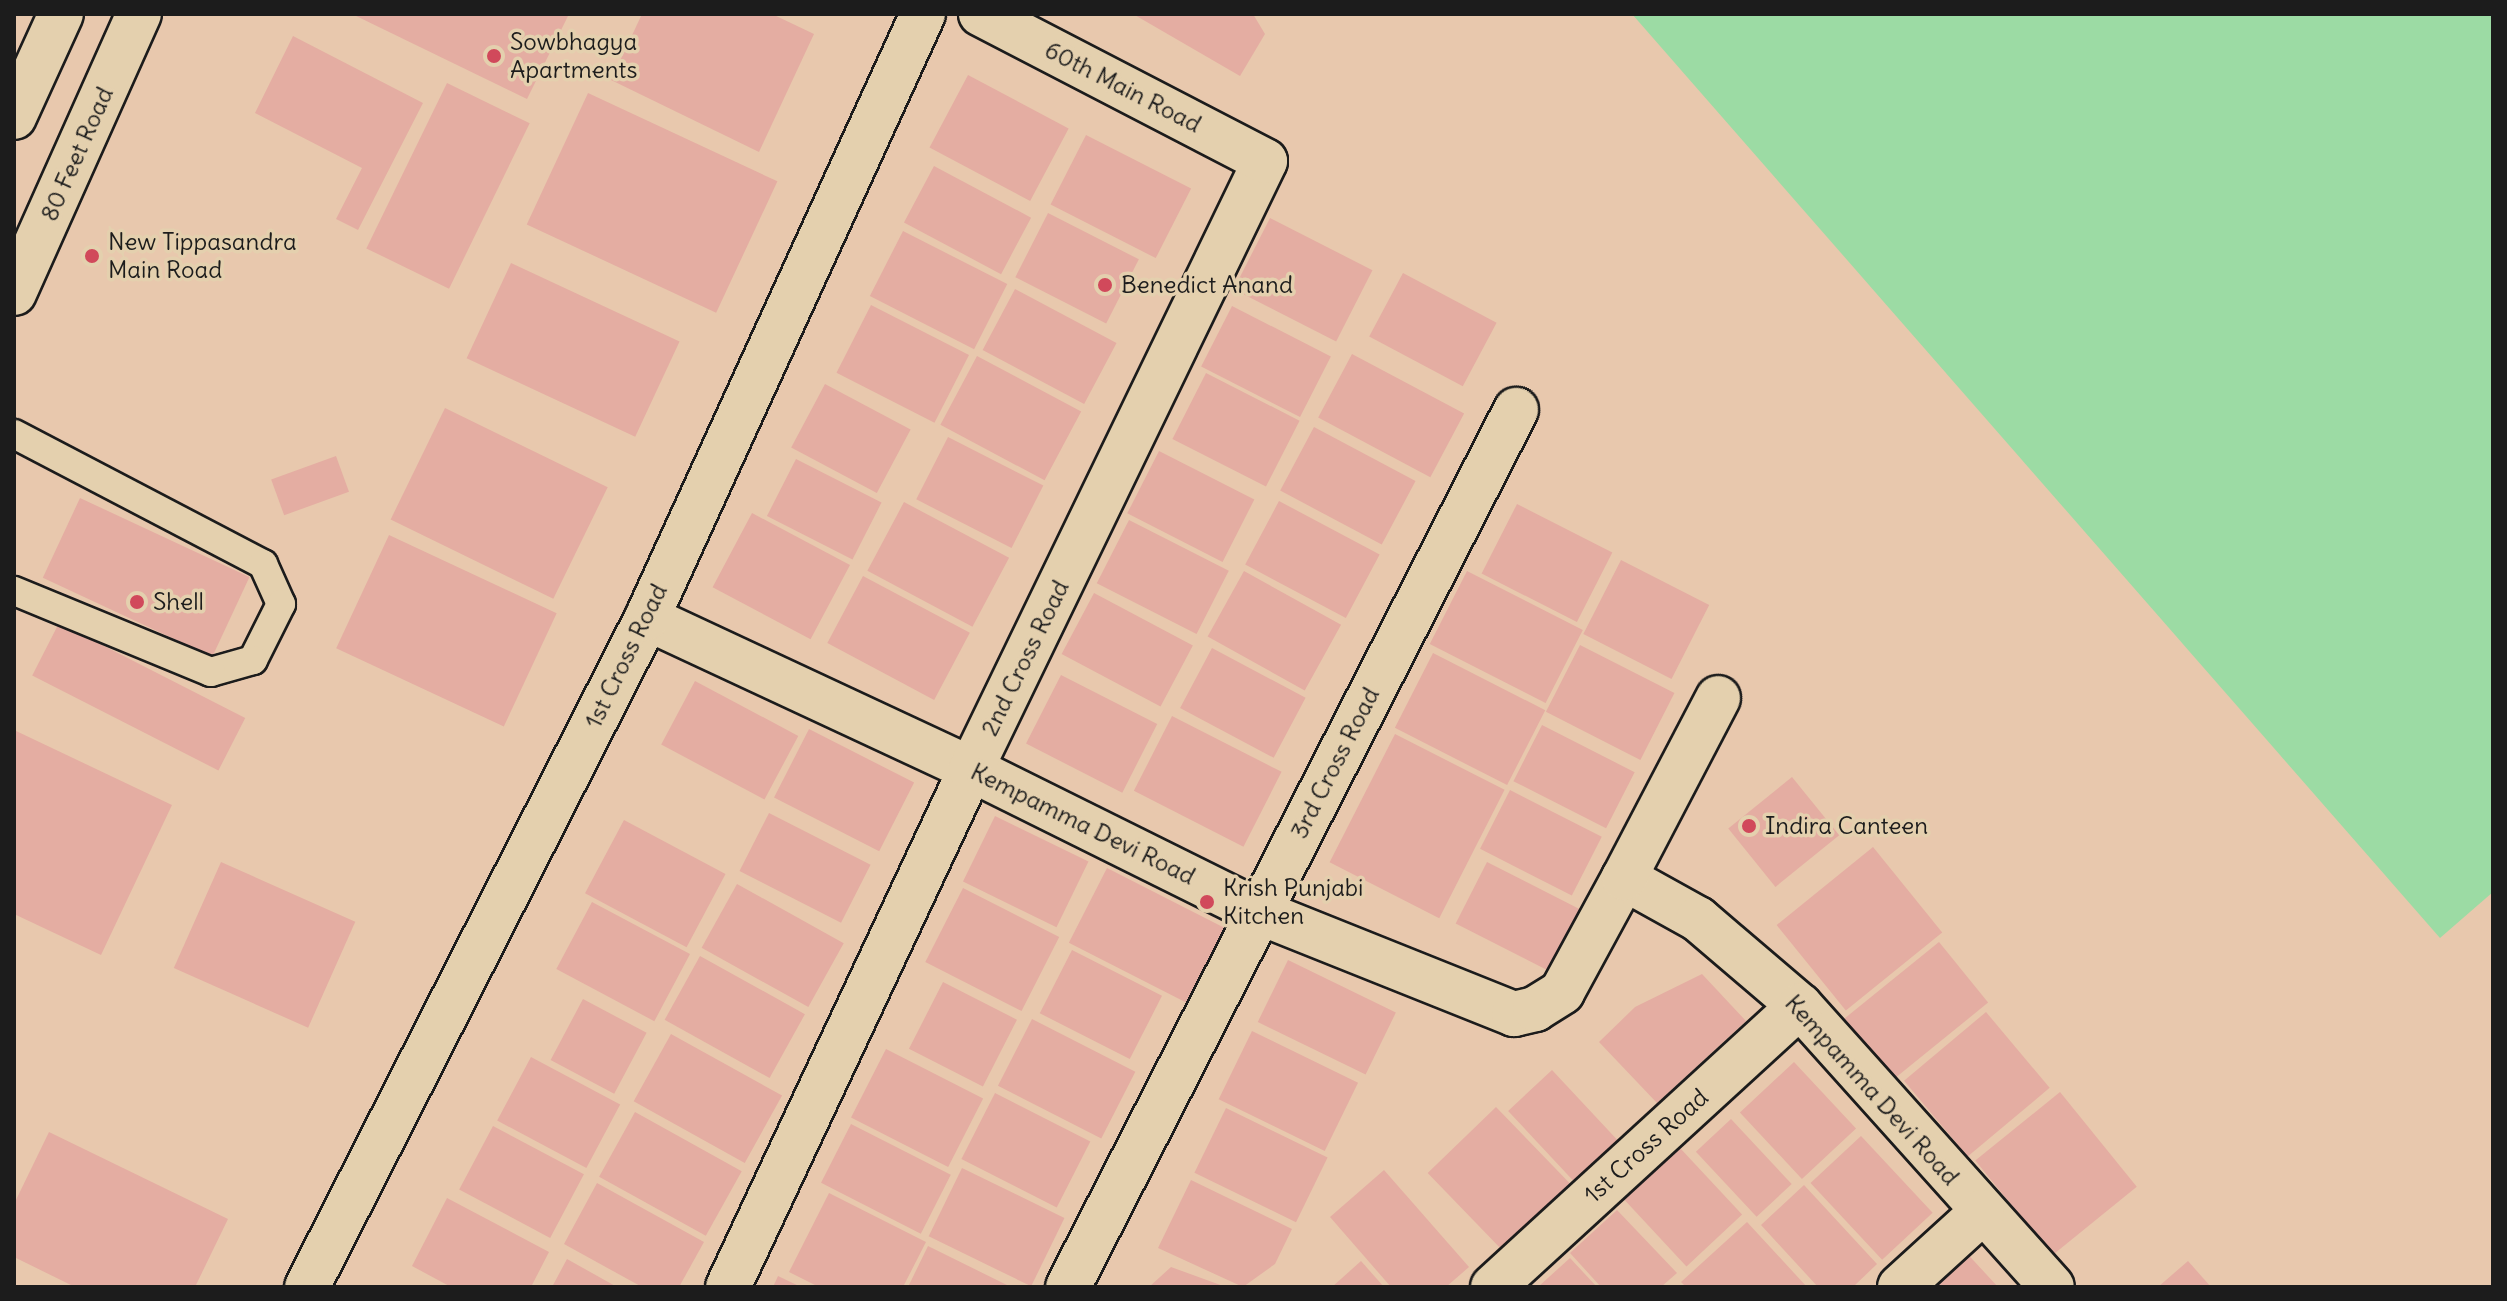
<!DOCTYPE html>
<style>
body{margin:0}
#map{position:relative;width:2507px;height:1301px;overflow:hidden;background:#e8c8ad;font-family:Delius,sans-serif}
div>[style]{position:absolute}
[style*='--x']{left:calc(var(--x)*1px);top:calc(var(--y)*1px);width:calc(var(--w)*1px);rotate:calc(var(--a)*1deg)}
.green>*{inset:0;background:#9cdba4}
.building>*{inset:0;background:#e4ada2;transform-origin:0 0}
.roads{filter:drop-shadow(2px 0 #1c1c1c) drop-shadow(-2px 0 #1c1c1c) drop-shadow(0 2px #1c1c1c) drop-shadow(0 -2px #1c1c1c)}
.service>*{height:28px;margin:-14px;padding:0 14px;transform-origin:14px;border-radius:14px;background:#e4d0ae}
.minor>*{height:44px;margin:-22px;padding:0 22px;transform-origin:22px;border-radius:22px;background:#e4d0ae}
.secondary>*{height:44px;margin:-22px;padding:0 22px;transform-origin:22px;border-radius:22px;background:#e4d0ae}
.dots>*{width:22px;height:22px;translate:-50% -50%;box-sizing:border-box;border:4px solid #e4d0ae;border-radius:50%}
span{translate:-50% -50%;white-space:nowrap;text-align:center;line-height:1.15;-webkit-text-stroke:7px #e4d0ae;paint-order:stroke}
.poi-label{font-size:24px;color:#1c1c1c}
.left{translate:0 -50%;text-align:left}
.street-label{font-size:24px;color:#1c1c1c}
.frame{position:absolute;inset:0;border:16px solid #1c1c1c;pointer-events:none}
</style>
<div id="map">
<div class="green">
<div style="clip-path:polygon(1632px 14px,2493px 14px,2493px 892px,2440px 938px)"></div>
</div>
<div class="building">
<div style="clip-path:polygon(352px 14px,569px 14px,527px 99px)"></div>
<div style="clip-path:polygon(642px 14px,772px 14px,814px 34px,759px 152px,611px 80px)"></div>
<div style="clip-path:polygon(1133px 14px,1253px 14px,1265px 34px,1240px 76px)"></div>
<div style="clip-path:polygon(293px 36px,423px 103px,358px 230px,336px 219px,362px 168px,255px 113px)"></div>
<div style="left:968px;top:75px;width:114px;height:82px;rotate:28deg"></div>
<div style="left:447px;top:83px;width:92px;height:184px;rotate:26deg"></div>
<div style="left:588px;top:93px;width:209px;height:145px;rotate:25deg"></div>
<div style="left:1086px;top:135px;width:118px;height:78px;rotate:27deg"></div>
<div style="left:934px;top:166px;width:110px;height:64px;rotate:28deg"></div>
<div style="left:1048px;top:213px;width:102px;height:72px;rotate:27deg"></div>
<div style="left:1270px;top:218px;width:115px;height:80px;rotate:27deg"></div>
<div style="left:903px;top:231px;width:117px;height:73px;rotate:27deg"></div>
<div style="left:511px;top:263px;width:186px;height:105px;rotate:25deg"></div>
<div style="left:1403px;top:273px;width:106px;height:72px;rotate:28deg"></div>
<div style="left:1015px;top:289px;width:115px;height:69px;rotate:28deg"></div>
<div style="left:871px;top:305px;width:110px;height:76px;rotate:27deg"></div>
<div style="left:1232px;top:306px;width:111px;height:68px;rotate:27deg"></div>
<div style="left:1352px;top:354px;width:127px;height:72px;rotate:28deg"></div>
<div style="left:977px;top:356px;width:118px;height:78px;rotate:28deg"></div>
<div style="left:1206px;top:373px;width:105px;height:74px;rotate:27deg"></div>
<div style="left:825px;top:384px;width:97px;height:72px;rotate:28deg"></div>
<div style="left:445px;top:408px;width:181px;height:124px;rotate:26deg"></div>
<div style="left:1314px;top:427px;width:115px;height:72px;rotate:28deg"></div>
<div style="left:948px;top:437px;width:107px;height:70px;rotate:27deg"></div>
<div style="left:1159px;top:451px;width:107px;height:70px;rotate:27deg"></div>
<div style="left:336px;top:456px;width:38px;height:69px;rotate:70deg"></div>
<div style="left:796px;top:459px;width:96px;height:64px;rotate:27deg"></div>
<div style="left:80px;top:498px;width:187px;height:88px;rotate:25deg"></div>
<div style="left:1279px;top:501px;width:114px;height:72px;rotate:28deg"></div>
<div style="left:904px;top:502px;width:119px;height:78px;rotate:28deg"></div>
<div style="left:1517px;top:504px;width:107px;height:78px;rotate:27deg"></div>
<div style="left:752px;top:513px;width:111px;height:84px;rotate:28deg"></div>
<div style="left:1129px;top:520px;width:112px;height:71px;rotate:27deg"></div>
<div style="left:389px;top:535px;width:185px;height:125px;rotate:25deg"></div>
<div style="left:1621px;top:560px;width:99px;height:83px;rotate:27deg"></div>
<div style="left:1244px;top:571px;width:111px;height:75px;rotate:29deg"></div>
<div style="left:1467px;top:571px;width:130px;height:82px;rotate:27deg"></div>
<div style="left:863px;top:576px;width:121px;height:76px;rotate:28deg"></div>
<div style="left:1094px;top:593px;width:112px;height:69px;rotate:28deg"></div>
<div style="left:59px;top:623px;width:209px;height:59px;rotate:27deg"></div>
<div style="left:1580px;top:645px;width:106px;height:75px;rotate:27deg"></div>
<div style="left:1212px;top:648px;width:106px;height:68px;rotate:28deg"></div>
<div style="left:1433px;top:653px;width:126px;height:84px;rotate:27deg"></div>
<div style="left:1061px;top:675px;width:108px;height:77px;rotate:27deg"></div>
<div style="left:695px;top:681px;width:117px;height:72px;rotate:28deg"></div>
<div style="left:1172px;top:716px;width:123px;height:84px;rotate:27deg"></div>
<div style="left:1542px;top:725px;width:104px;height:63px;rotate:27deg"></div>
<div style="left:809px;top:729px;width:118px;height:77px;rotate:27deg"></div>
<div style="clip-path:polygon(14px 730px,172px 805px,101px 955px,14px 914px)"></div>
<div style="left:1395px;top:734px;width:123px;height:144px;rotate:27deg"></div>
<div style="left:1792px;top:777px;width:75px;height:82px;rotate:51deg"></div>
<div style="left:1510px;top:790px;width:103px;height:66px;rotate:27deg"></div>
<div style="left:769px;top:813px;width:114px;height:65px;rotate:27deg"></div>
<div style="left:995px;top:816px;width:104px;height:73px;rotate:26deg"></div>
<div style="left:624px;top:820px;width:115px;height:83px;rotate:28deg"></div>
<div style="left:1873px;top:847px;width:110px;height:124px;rotate:51deg"></div>
<div style="left:221px;top:862px;width:147px;height:116px;rotate:24deg"></div>
<div style="left:1487px;top:862px;width:107px;height:69px;rotate:27deg"></div>
<div style="left:1107px;top:868px;width:136px;height:84px;rotate:27deg"></div>
<div style="left:737px;top:884px;width:122px;height:73px;rotate:29deg"></div>
<div style="left:963px;top:888px;width:108px;height:83px;rotate:27deg"></div>
<div style="left:592px;top:902px;width:111px;height:76px;rotate:28deg"></div>
<div style="left:1939px;top:942px;width:78px;height:124px;rotate:51deg"></div>
<div style="left:1072px;top:950px;width:101px;height:71px;rotate:27deg"></div>
<div style="left:700px;top:956px;width:120px;height:73px;rotate:29deg"></div>
<div style="left:1288px;top:960px;width:120px;height:69px;rotate:26deg"></div>
<div style="clip-path:polygon(1702px 974px,1746px 1021px,1657px 1103px,1599px 1042px,1635px 1007px)"></div>
<div style="left:943px;top:982px;width:83px;height:75px;rotate:27deg"></div>
<div style="left:583px;top:999px;width:72px;height:69px;rotate:28deg"></div>
<div style="left:1986px;top:1012px;width:99px;height:107px;rotate:50deg"></div>
<div style="left:1032px;top:1019px;width:116px;height:75px;rotate:27deg"></div>
<div style="left:1252px;top:1031px;width:118px;height:76px;rotate:26deg"></div>
<div style="left:671px;top:1034px;width:127px;height:77px;rotate:29deg"></div>
<div style="left:886px;top:1049px;width:109px;height:77px;rotate:27deg"></div>
<div style="left:531px;top:1057px;width:101px;height:72px;rotate:28deg"></div>
<div style="left:1794px;top:1062px;width:91px;height:74px;rotate:47deg"></div>
<div style="left:1552px;top:1070px;width:101px;height:60px;rotate:47deg"></div>
<div style="left:2060px;top:1092px;width:122px;height:109px;rotate:51deg"></div>
<div style="left:995px;top:1093px;width:107px;height:74px;rotate:27deg"></div>
<div style="left:1496px;top:1107px;width:112px;height:95px;rotate:46deg"></div>
<div style="left:1226px;top:1108px;width:113px;height:72px;rotate:26deg"></div>
<div style="left:635px;top:1112px;width:122px;height:74px;rotate:29deg"></div>
<div style="left:1731px;top:1119px;width:89px;height:48px;rotate:47deg"></div>
<div style="left:851px;top:1124px;width:112px;height:66px;rotate:27deg"></div>
<div style="left:493px;top:1126px;width:103px;height:72px;rotate:28deg"></div>
<div style="clip-path:polygon(49px 1132px,228px 1219px,195px 1287px,75px 1287px,14px 1257px,14px 1204px)"></div>
<div style="left:1861px;top:1136px;width:105px;height:69px;rotate:47deg"></div>
<div style="left:1680px;top:1148px;width:91px;height:76px;rotate:47deg"></div>
<div style="left:962px;top:1168px;width:114px;height:76px;rotate:26deg"></div>
<div style="clip-path:polygon(1384px 1170px,1469px 1267px,1446px 1287px,1391px 1287px,1330px 1217px)"></div>
<div style="clip-path:polygon(1191px 1180px,1292px 1229px,1275px 1264px,1243px 1287px,1158px 1248px)"></div>
<div style="clip-path:polygon(597px 1183px,704px 1242px,679px 1287px,642px 1287px,564px 1244px)"></div>
<div style="clip-path:polygon(1804px 1185px,1877px 1264px,1853px 1287px,1818px 1287px,1761px 1225px)"></div>
<div style="clip-path:polygon(829px 1193px,926px 1242px,903px 1287px,819px 1287px,789px 1272px)"></div>
<div style="clip-path:polygon(447px 1198px,549px 1252px,531px 1287px,451px 1287px,412px 1266px)"></div>
<div style="clip-path:polygon(1617px 1210px,1677px 1273px,1661px 1287px,1601px 1287px,1570px 1253px)"></div>
<div style="clip-path:polygon(1747px 1222px,1807px 1287px,1686px 1287px,1681px 1282px)"></div>
<div style="clip-path:polygon(928px 1246px,1011px 1287px,908px 1287px)"></div>
<div style="clip-path:polygon(1962px 1248px,1998px 1287px,1919px 1287px)"></div>
<div style="clip-path:polygon(1570px 1258px,1597px 1287px,1538px 1287px)"></div>
<div style="clip-path:polygon(567px 1259px,617px 1287px,552px 1287px)"></div>
<div style="clip-path:polygon(1361px 1261px,1384px 1287px,1332px 1287px)"></div>
<div style="clip-path:polygon(2188px 1261px,2211px 1287px,2158px 1287px)"></div>
<div style="clip-path:polygon(1171px 1267px,1226px 1287px,1149px 1287px)"></div>
<div style="clip-path:polygon(778px 1276px,801px 1287px,773px 1287px)"></div>
</div>
<div class="roads">
<div class="service">
<div style="--x:14;--y:434;--w:281;--a:27.6"></div>
<div style="--x:263;--y:564;--w:44;--a:65.8"></div>
<div style="--x:281;--y:604;--w:63;--a:116.6"></div>
<div style="--x:253;--y:660;--w:44;--a:164.1"></div>
<div style="--x:211;--y:672;--w:213;--a:-157.6"></div>
</div>
<div class="minor">
<div style="--x:647;--y:618;--w:357;--a:25"></div>
<div style="--x:971;--y:769;--w:322;--a:26.4"></div>
<div style="--x:1259;--y:912;--w:275;--a:21.8"></div>
<div style="--x:1514;--y:1014;--w:22;--a:-13"></div>
<div style="--x:1535;--y:1009;--w:32;--a:-32"></div>
<div style="--x:1562;--y:992;--w:130;--a:-61.5"></div>
<div style="--x:1624;--y:878;--w:85;--a:29"></div>
<div style="--x:1698;--y:919;--w:134;--a:40.5"></div>
<div style="--x:1800;--y:1006;--w:377;--a:48.1"></div>
<div style="--x:1624;--y:878;--w:203;--a:-62.4"></div>
<div style="--x:307;--y:1287;--w:750;--a:-63.06"></div>
<div style="--x:647;--y:618;--w:664;--a:-65.44"></div>
<div style="--x:728;--y:1287;--w:572;--a:-64.87"></div>
<div style="--x:971;--y:769;--w:675;--a:-64.19"></div>
<div style="--x:1265;--y:161;--w:320;--a:-152.6"></div>
<div style="--x:1068;--y:1287;--w:985;--a:-62.94"></div>
<div style="--x:1493;--y:1287;--w:416;--a:-42.5"></div>
<div style="--x:1900;--y:1287;--w:111;--a:-42.4"></div>
</div>
<div class="secondary">
<div style="--x:14;--y:117;--w:113;--a:-65.5"></div>
<div style="--x:14;--y:293;--w:306;--a:-65.9"></div>
</div>
</div>
<div class="dots">
<div style="left:494px;top:56px;background:#d1495b"></div>
<div style="left:92px;top:256px;background:#d1495b"></div>
<div style="left:1105px;top:285px;background:#d1495b"></div>
<div style="left:137px;top:602px;background:#d1495b"></div>
<div style="left:1749px;top:826px;background:#d1495b"></div>
<div style="left:1207px;top:902px;background:#d1495b"></div>
</div>
<div class="poi-label">
<span class="left" style="left:510px;top:56px">Sowbhagya<br>Apartments</span>
<span class="left" style="left:108px;top:256px">New Tippasandra<br>Main Road</span>
<span class="left" style="left:1121px;top:285px">Benedict Anand</span>
<span class="left" style="left:153px;top:602px">Shell</span>
<span class="left" style="left:1765px;top:826px">Indira Canteen</span>
<span class="left" style="left:1223px;top:902px">Krish Punjabi<br>Kitchen</span>
</div>
<div class="street-label">
<span style="left:1123px;top:87px;rotate:27deg">60th Main Road</span>
<span style="left:77px;top:154px;rotate:-66deg">80 Feet Road</span>
<span style="left:626px;top:656px;rotate:-64deg">1st Cross Road</span>
<span style="left:1025px;top:658px;rotate:-64deg">2nd Cross Road</span>
<span style="left:1335px;top:763px;rotate:-63deg">3rd Cross Road</span>
<span style="left:1083px;top:824px;rotate:26deg">Kempamma Devi Road</span>
<span style="left:1872px;top:1090px;rotate:48deg">Kempamma Devi Road</span>
<span style="left:1646px;top:1146px;rotate:-42deg">1st Cross Road</span>
</div>
<div class="frame"></div>
</div>
